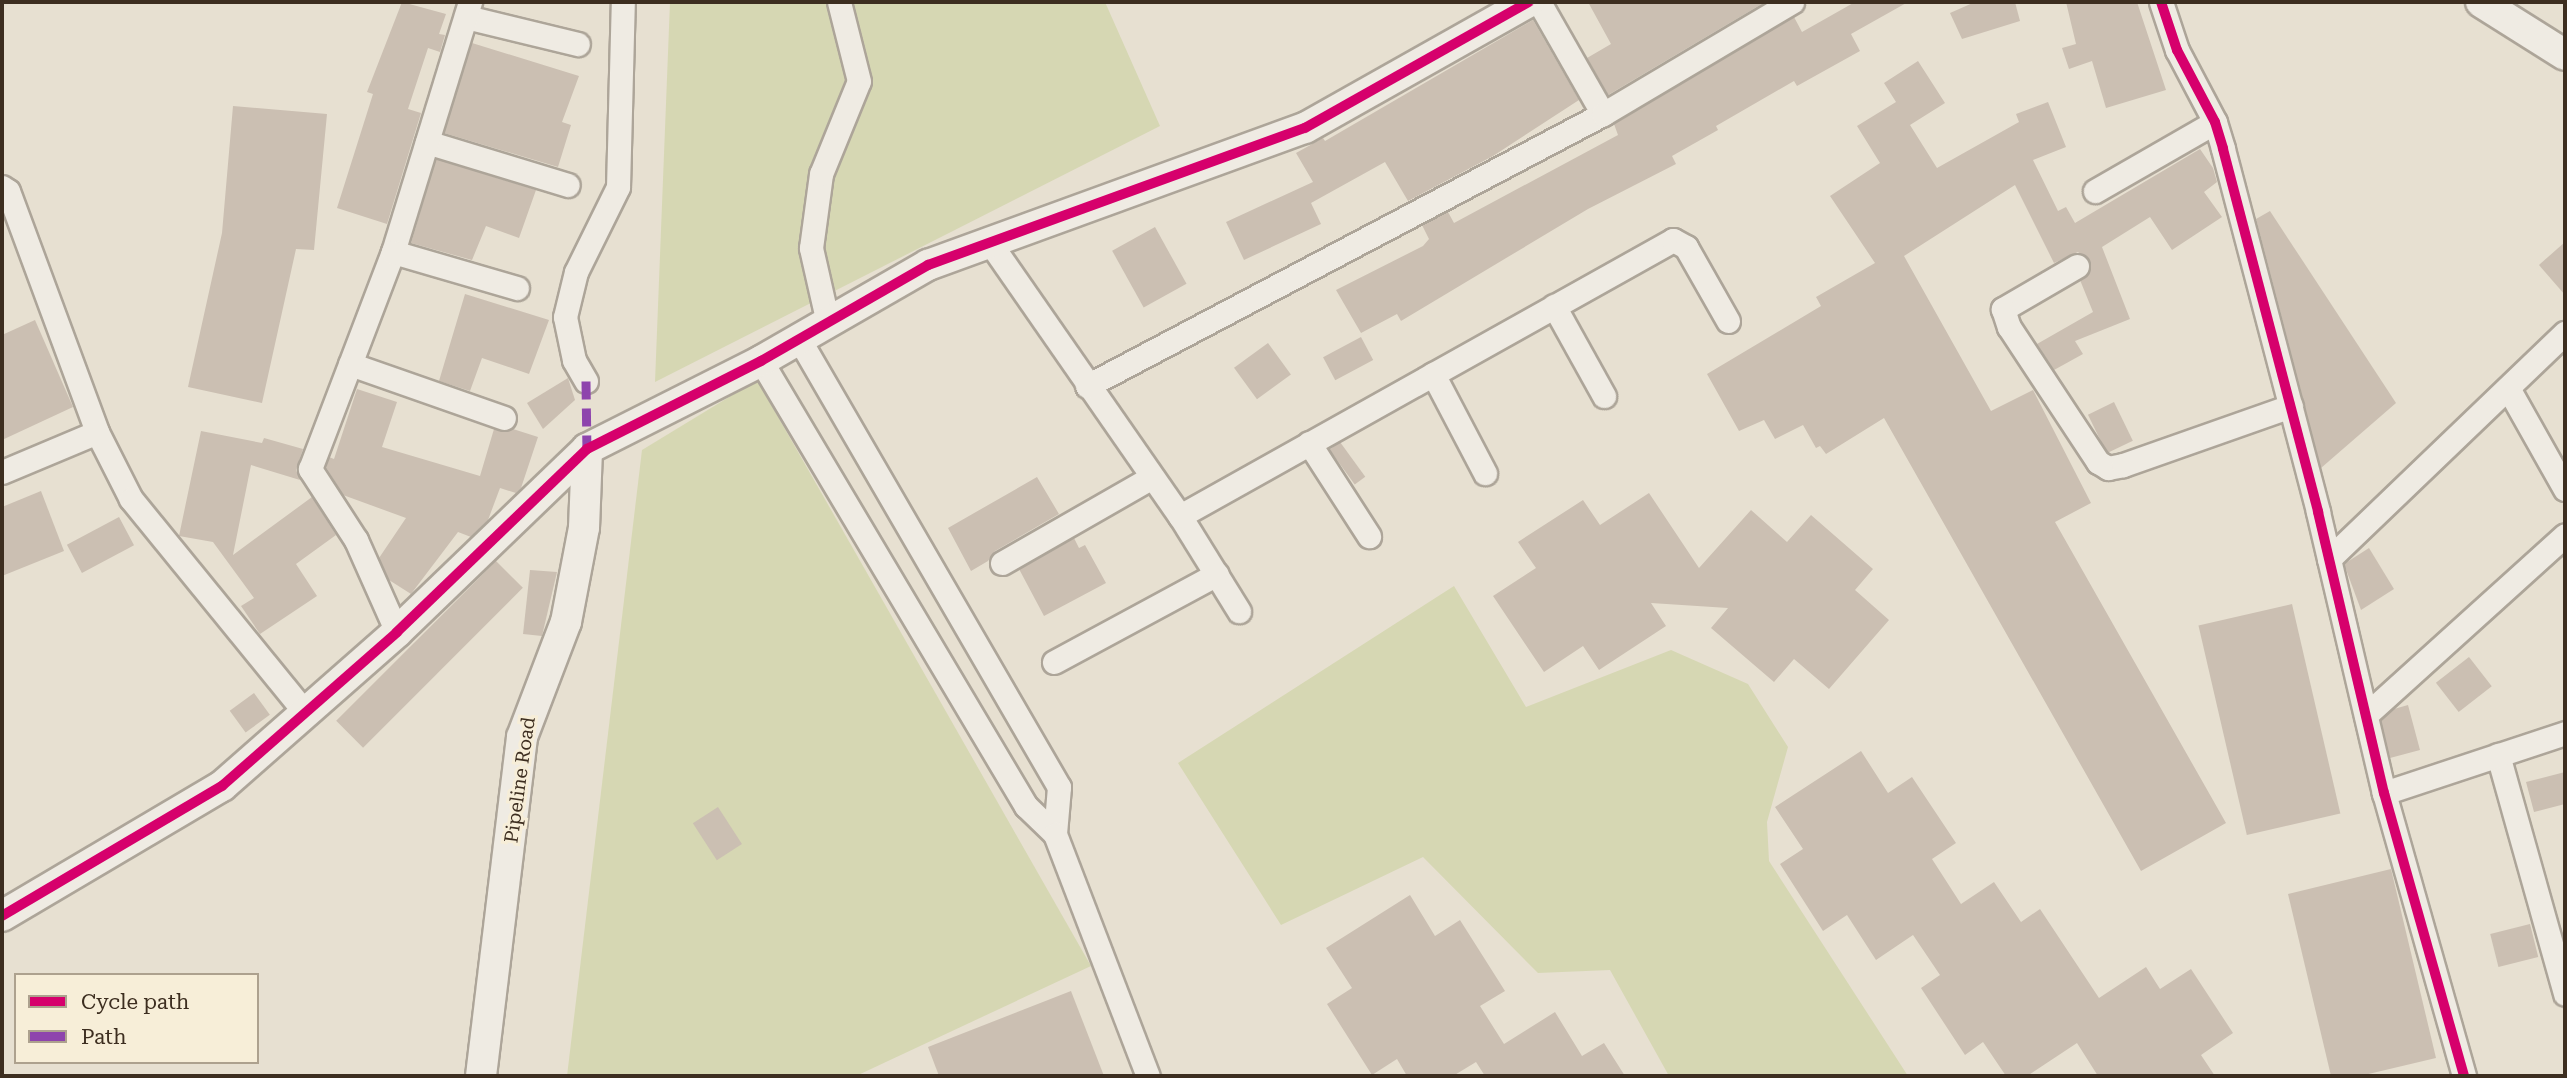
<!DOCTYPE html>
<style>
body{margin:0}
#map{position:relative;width:2567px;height:1078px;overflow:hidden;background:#e7e0d1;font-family:"Roboto Serif",serif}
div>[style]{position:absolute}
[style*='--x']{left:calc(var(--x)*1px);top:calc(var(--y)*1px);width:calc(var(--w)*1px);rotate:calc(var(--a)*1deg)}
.green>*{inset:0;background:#d6d7b3}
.building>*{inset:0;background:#cbbfb2;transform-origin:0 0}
.roads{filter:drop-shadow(2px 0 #ada599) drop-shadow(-2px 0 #ada599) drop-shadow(0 2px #ada599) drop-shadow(0 -2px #ada599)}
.minor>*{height:23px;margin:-11.5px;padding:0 11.5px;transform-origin:11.5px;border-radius:11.5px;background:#efebe3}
.tertiary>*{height:30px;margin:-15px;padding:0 15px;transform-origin:15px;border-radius:15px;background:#efebe3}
.quiet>*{height:9px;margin-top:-4.5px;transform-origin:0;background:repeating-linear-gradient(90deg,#8e44ad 0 18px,transparent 0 27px)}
.cycleway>*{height:10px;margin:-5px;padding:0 5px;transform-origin:5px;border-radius:5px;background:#d6006c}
span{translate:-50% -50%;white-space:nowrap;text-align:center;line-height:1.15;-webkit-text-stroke:6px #f7eed8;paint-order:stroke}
.street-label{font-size:19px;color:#3d2e20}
.frame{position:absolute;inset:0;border:4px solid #3d2e20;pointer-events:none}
.legend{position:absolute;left:14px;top:973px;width:245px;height:91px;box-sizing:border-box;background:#f7eed8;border:2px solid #ada18e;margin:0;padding:9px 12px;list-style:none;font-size:21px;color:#3d2e20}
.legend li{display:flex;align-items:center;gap:14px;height:35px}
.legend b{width:35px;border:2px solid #ada18e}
</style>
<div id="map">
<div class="green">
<div style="clip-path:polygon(670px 2px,1105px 2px,1160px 126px,655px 382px)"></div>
<div style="clip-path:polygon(757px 380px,1091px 966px,856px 1076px,567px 1076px,642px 450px)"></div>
<div style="clip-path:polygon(1454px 586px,1526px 707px,1671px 650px,1748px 684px,1788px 747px,1767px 822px,1769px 861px,1908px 1076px,1669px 1076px,1610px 970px,1538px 973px,1423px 857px,1281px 925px,1178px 763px)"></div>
</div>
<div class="building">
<div style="clip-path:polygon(402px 2px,446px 14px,439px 34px,445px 35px,440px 52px,428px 48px,408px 109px,421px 113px,387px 224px,337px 208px,373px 94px,367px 92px)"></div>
<div style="clip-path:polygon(1588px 2px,1765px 2px,1608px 95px,1587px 58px,1611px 44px)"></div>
<div style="clip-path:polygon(1855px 2px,1908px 2px,1851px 34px,1860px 51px,1797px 86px,1794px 81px,1716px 126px,1718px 130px,1672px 156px,1676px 164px,1588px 209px,1401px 321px,1397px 314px,1361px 333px,1336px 290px,1423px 246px,1429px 239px,1422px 225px,1448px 212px,1454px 223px,1618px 135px,1614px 124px,1794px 17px,1802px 32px)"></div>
<div style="clip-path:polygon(1975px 2px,2015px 2px,2020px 21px,1962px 39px,1950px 13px)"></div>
<div style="clip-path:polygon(2066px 2px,2137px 2px,2166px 90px,2106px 108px,2092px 61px,2069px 69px,2062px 48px,2076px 44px)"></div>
<div style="clip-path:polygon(1533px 20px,1579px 100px,1493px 156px,1408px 201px,1385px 162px,1311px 203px,1321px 224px,1244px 260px,1226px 222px,1313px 182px,1296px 153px,1323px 138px,1325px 141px)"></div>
<div style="clip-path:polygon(472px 43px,579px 76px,562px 122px,571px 125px,558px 167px,444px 133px)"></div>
<div style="clip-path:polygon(1918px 61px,1945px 103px,1910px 125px,1937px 168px,2019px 122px,2016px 114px,2048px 102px,2066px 147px,2033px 160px,2058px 211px,2066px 207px,2075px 223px,2200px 149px,2213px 168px,2217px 182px,2204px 192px,2222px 217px,2172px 250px,2150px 217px,2102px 247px,2130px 319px,2075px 341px,2083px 354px,2054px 370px,2037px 344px,2093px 312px,2080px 280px,2091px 265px,2078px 252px,2054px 263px,2015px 185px,1904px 256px,1991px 411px,2033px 390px,2091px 503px,2055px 522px,2226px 823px,2141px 871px,1884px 418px,1826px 454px,1820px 446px,1816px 448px,1803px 425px,1775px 439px,1764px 420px,1739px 431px,1707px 374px,1821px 306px,1816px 297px,1875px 263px,1830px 196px,1880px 163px,1857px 126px,1896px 102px,1884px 83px)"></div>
<div style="clip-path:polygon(233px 106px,327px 114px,314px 250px,296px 249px,262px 403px,188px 387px,222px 233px)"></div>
<div style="clip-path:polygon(436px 159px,536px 190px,519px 238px,486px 226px,472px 260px,411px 243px)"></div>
<div style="clip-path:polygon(2270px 211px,2396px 403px,2321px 468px,2256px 219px)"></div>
<div style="left:1155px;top:227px;width:65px;height:49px;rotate:61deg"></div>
<div style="clip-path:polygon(2565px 242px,2565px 295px,2539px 265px)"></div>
<div style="clip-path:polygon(465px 294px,549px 320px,529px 374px,482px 358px,470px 391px,439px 381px)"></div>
<div style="clip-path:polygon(35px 320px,73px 407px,2px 440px,2px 335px)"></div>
<div style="left:1361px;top:337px;width:26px;height:43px;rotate:62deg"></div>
<div style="left:1268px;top:343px;width:39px;height:42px;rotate:54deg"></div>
<div style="clip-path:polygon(568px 378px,575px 400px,543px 429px,527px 403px)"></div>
<div style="clip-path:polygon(357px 389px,397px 402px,382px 447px,480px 476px,494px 429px,513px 429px,538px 437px,521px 488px,516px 493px,500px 488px,488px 520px,471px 537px,458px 532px,411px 594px,389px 580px,379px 558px,406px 518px,343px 495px,326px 467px,329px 457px,334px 459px)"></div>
<div style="left:2114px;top:402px;width:43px;height:29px;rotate:64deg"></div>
<div style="clip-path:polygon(201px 431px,262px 443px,264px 438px,303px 449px,296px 470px,300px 480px,251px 465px,233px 555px,312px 497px,336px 535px,296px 564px,317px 596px,260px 634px,241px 606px,254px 598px,213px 542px,179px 536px)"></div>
<div style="left:1340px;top:442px;width:43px;height:13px;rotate:54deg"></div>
<div style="clip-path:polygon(1037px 477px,1059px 514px,995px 551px,988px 561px,971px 571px,948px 528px)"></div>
<div style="clip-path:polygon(41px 491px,64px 551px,2px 576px,2px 507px)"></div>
<div style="clip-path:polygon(1649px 493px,1699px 568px,1751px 510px,1787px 542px,1811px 515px,1873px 569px,1855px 590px,1889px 620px,1829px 689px,1794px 659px,1774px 682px,1711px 628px,1728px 608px,1651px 603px,1666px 626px,1599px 670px,1583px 646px,1544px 672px,1493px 596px,1536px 568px,1518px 542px,1583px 500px,1600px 525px)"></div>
<div style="left:119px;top:517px;width:32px;height:59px;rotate:62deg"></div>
<div style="clip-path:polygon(1074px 538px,1079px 548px,1085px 545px,1106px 583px,1044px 616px,1019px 569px)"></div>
<div style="clip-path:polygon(2369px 548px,2394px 589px,2361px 610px,2344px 564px)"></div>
<div style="left:496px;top:561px;width:38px;height:226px;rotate:45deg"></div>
<div style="clip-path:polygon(530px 570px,557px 572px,542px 636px,523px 634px)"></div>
<div style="left:2292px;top:604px;width:215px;height:96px;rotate:77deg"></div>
<div style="left:2469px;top:657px;width:37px;height:42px;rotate:52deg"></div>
<div style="left:254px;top:693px;width:27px;height:30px;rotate:54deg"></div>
<div style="clip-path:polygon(2408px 705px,2420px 750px,2390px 758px,2381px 720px,2394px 709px)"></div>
<div style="clip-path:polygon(1861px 751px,1888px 793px,1912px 777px,1956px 843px,1932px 859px,1961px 904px,1994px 882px,2021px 922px,2040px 909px,2099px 998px,2146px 967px,2160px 989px,2191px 969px,2233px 1033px,2201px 1055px,2215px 1076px,2098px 1076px,2077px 1043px,2027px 1076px,2006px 1076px,1983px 1042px,1965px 1055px,1921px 988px,1940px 975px,1913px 935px,1876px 960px,1847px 915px,1823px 931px,1780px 864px,1803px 849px,1775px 807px)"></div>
<div style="clip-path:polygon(2565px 772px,2565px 804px,2534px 812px,2526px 782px)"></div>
<div style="left:718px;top:807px;width:44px;height:30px;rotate:57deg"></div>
<div style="clip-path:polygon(2391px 869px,2436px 1058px,2360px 1076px,2331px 1076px,2288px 894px)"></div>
<div style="clip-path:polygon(1410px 895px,1435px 936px,1460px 920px,1505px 991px,1480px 1006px,1504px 1044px,1555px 1012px,1582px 1056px,1604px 1043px,1625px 1076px,1485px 1076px,1476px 1062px,1453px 1076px,1407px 1076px,1397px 1059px,1372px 1075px,1327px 1004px,1352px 988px,1326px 948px)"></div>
<div style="left:2530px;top:924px;width:34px;height:41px;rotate:76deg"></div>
<div style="clip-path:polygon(1071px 991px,1104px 1076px,939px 1076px,928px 1047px)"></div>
</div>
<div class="roads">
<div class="minor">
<div style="--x:1539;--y:2;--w:129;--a:60.3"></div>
<div style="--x:2161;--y:2;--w:51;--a:71.6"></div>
<div style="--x:2177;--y:50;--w:81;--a:62.2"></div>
<div style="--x:2215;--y:122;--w:28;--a:73"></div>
<div style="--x:2223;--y:149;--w:375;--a:75.3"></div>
<div style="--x:2318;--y:512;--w:289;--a:76.8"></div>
<div style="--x:2384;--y:793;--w:294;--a:74.2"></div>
<div style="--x:466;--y:17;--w:115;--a:13.6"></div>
<div style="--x:427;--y:142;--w:147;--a:17"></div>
<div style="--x:2;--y:187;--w:7;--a:34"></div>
<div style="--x:8;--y:191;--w:257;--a:69.7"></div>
<div style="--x:97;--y:432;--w:75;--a:63.1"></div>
<div style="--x:131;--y:499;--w:274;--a:50.8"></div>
<div style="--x:2095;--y:191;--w:138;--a:-29.9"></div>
<div style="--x:988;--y:240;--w:336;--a:55.2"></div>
<div style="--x:1180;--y:516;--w:112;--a:58.2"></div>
<div style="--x:393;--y:252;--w:262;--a:-72.9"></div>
<div style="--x:2077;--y:266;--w:86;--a:149.8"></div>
<div style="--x:2003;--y:309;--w:19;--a:72"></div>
<div style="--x:2009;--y:327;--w:162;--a:56.6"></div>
<div style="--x:2098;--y:462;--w:12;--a:31"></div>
<div style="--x:2108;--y:468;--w:15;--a:-11"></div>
<div style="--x:2123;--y:465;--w:178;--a:-19.4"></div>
<div style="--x:1554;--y:306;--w:103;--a:60.9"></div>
<div style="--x:828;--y:323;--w:77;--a:-102.8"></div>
<div style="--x:811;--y:248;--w:75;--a:-82.3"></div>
<div style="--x:821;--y:174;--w:100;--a:-67.8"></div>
<div style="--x:859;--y:81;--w:81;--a:-104.2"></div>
<div style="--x:799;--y:339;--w:518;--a:59.87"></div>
<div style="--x:1059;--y:787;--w:47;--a:94.9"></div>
<div style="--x:761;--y:361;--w:518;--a:59.23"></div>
<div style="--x:1026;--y:806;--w:40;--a:44"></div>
<div style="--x:1055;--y:834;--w:259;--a:69"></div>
<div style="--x:350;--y:364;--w:163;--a:19.3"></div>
<div style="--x:1433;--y:374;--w:112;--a:62.3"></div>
<div style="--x:586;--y:381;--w:24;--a:-120"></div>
<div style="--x:574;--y:360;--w:44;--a:-101.8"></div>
<div style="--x:565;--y:317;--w:46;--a:-76.3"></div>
<div style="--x:576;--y:272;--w:95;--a:-63.7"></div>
<div style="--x:618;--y:187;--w:185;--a:-88.5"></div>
<div style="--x:1087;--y:386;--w:583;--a:-27.8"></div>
<div style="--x:1603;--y:114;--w:220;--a:-30.7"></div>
<div style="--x:2508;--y:388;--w:116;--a:60.6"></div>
<div style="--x:1309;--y:443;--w:111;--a:57.2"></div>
<div style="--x:2;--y:472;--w:103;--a:-22.8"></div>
<div style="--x:1180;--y:516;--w:565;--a:-29.24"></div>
<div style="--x:1673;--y:240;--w:15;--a:28"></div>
<div style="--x:1686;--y:247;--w:85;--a:60.4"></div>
<div style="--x:2329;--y:559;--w:327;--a:-43.8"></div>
<div style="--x:1002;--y:563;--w:173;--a:-29.8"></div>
<div style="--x:397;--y:632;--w:101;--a:-114"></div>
<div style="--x:356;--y:540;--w:85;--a:-122.9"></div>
<div style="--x:310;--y:469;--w:232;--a:-69.1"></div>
<div style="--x:393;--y:252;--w:129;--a:16.2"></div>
<div style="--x:1054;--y:662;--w:185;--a:-28.4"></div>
<div style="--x:2366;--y:715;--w:268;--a:-42.1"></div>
<div style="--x:2498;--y:755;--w:248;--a:74.3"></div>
<div style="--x:2384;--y:793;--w:191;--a:-18.3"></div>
</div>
<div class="tertiary">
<div style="--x:2481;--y:2;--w:99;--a:32.2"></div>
<div style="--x:2;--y:916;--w:256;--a:-30.6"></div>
<div style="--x:222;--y:786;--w:233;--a:-41.3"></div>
<div style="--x:397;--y:632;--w:264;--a:-43.9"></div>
<div style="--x:587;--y:449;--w:195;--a:-26.8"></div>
<div style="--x:761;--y:361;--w:193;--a:-29.9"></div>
<div style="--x:928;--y:265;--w:401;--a:-20"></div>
<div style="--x:1305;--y:128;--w:257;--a:-29.4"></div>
<div style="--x:481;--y:1076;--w:341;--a:-83.1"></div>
<div style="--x:522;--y:737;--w:123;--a:-69.1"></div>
<div style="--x:566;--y:622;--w:96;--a:-79.2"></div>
<div style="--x:584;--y:528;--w:79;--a:-87.8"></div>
</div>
</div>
<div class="quiet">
<div style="--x:586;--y:381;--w:68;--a:89.2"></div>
</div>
<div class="cycleway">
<div style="--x:2161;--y:2;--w:51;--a:71.6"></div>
<div style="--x:2177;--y:50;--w:81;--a:62.2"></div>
<div style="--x:2215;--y:122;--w:28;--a:73"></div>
<div style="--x:2223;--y:149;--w:375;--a:75.3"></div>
<div style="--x:2318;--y:512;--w:289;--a:76.8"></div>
<div style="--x:2384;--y:793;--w:294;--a:74.2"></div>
<div style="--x:2;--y:916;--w:256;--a:-30.6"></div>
<div style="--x:222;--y:786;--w:233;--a:-41.3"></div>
<div style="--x:397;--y:632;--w:264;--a:-43.9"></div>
<div style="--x:587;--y:449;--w:195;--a:-26.8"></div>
<div style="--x:761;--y:361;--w:193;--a:-29.9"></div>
<div style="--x:928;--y:265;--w:401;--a:-20"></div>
<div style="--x:1305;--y:128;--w:257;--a:-29.4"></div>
</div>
<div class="street-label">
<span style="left:520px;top:780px;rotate:-82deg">Pipeline Road</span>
</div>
<div class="frame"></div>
<ul class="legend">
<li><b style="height:9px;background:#d6006c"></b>Cycle path</li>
<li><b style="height:9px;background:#8e44ad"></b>Path</li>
</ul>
</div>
